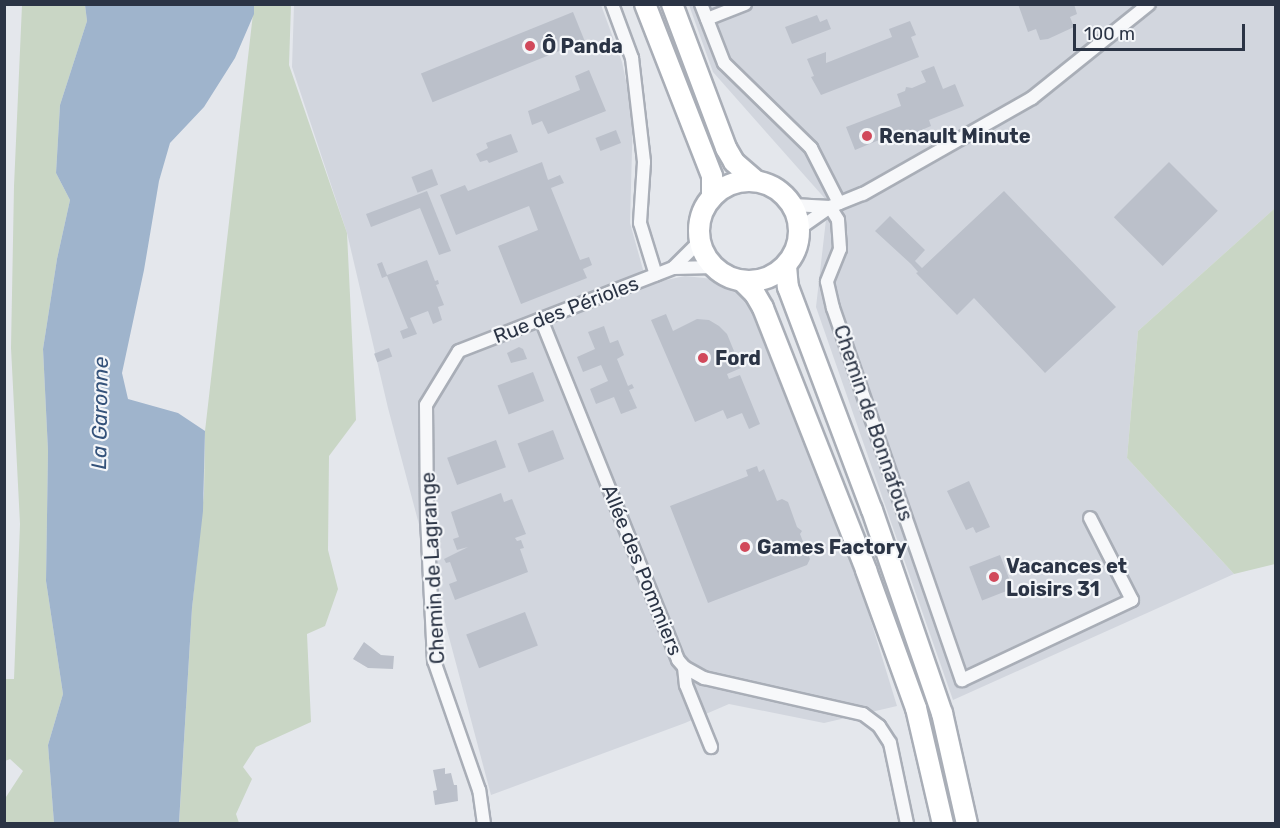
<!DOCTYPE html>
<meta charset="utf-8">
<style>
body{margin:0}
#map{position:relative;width:1280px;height:828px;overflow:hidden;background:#e4e7ec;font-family:Rubik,sans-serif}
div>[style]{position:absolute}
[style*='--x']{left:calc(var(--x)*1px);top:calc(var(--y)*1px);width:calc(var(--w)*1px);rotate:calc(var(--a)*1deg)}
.built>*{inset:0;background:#d2d6de}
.green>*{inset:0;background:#c9d6c5}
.water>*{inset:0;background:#9fb4cc}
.building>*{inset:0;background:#bbc0ca;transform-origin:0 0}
.roads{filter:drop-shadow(2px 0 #a9aeb7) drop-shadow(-2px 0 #a9aeb7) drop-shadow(0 2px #a9aeb7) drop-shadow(0 -2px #a9aeb7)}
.minor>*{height:12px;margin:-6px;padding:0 6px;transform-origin:6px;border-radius:6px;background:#f7f8fa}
.primary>*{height:20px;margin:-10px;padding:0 10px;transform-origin:10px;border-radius:10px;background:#fff}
.primary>.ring{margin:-10px;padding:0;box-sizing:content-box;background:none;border:20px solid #fff;border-radius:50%}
.dots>*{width:16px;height:16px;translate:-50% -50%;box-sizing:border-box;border:3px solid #f4f6f9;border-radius:50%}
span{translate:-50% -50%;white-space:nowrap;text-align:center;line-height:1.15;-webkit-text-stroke:4.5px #f4f6f9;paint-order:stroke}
.poi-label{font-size:20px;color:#2b3445;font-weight:700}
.left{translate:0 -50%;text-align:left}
.street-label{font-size:20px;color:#2b3445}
.water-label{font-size:21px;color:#34527a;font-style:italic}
.frame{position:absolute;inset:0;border:6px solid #2b3445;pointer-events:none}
.scale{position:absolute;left:1073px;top:24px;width:172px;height:27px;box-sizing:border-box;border:3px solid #2b3445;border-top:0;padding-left:8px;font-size:18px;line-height:21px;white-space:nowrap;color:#2b3445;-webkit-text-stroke:4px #f4f6f9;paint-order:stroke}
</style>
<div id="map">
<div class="built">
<div style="clip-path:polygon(294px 5px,601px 5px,622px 62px,633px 114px,630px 223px,647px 284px,685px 276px,713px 279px,747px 295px,760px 318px,830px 501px,858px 579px,897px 706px,824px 723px,729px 704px,685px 723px,491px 795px,388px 408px,347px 233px,292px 67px)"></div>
<div style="clip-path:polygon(689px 5px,1275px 5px,1275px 208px,1138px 331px,1127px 458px,1234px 574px,953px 700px,816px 307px,828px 202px,713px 72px)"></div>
</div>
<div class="green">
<div style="clip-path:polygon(22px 5px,85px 5px,87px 21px,60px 105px,56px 173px,70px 200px,57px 259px,43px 349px,48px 451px,46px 581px,63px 694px,48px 745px,54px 823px,6px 823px,6px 797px,23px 771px,10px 759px,5px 761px,5px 679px,14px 679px,20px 524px,11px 348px,14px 186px)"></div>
<div style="clip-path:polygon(254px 5px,291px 5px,289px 65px,347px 233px,356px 420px,329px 456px,328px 550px,338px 589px,325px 626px,307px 634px,311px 722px,256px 747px,243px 767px,252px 779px,236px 814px,239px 823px,179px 824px,192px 608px,204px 493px,205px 431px)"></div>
<div style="clip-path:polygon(1275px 208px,1275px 564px,1234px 574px,1127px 458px,1138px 331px)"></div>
</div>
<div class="water">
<div style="clip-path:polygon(85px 5px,254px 5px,254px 14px,235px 58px,204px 107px,170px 143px,159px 181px,144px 270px,122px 373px,128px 399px,178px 413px,205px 431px,203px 511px,192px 608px,179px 823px,54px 823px,48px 745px,63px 694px,46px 581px,48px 451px,43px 349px,57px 259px,70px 200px,56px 173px,60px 105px,87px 21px)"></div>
</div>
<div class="building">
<div style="clip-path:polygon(1018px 4px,1074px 4px,1077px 14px,1070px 17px,1074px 27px,1048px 39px,1040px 40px,1036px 29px,1028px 32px)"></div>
<div style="left:573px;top:12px;width:31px;height:164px;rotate:68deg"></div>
<div style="clip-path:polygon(817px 15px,820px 22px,827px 19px,831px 29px,792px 44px,785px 27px)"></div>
<div style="clip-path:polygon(910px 21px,916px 35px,911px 37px,919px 57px,821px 95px,811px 77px,814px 76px,807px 59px,826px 52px,826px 63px,892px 37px,889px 29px)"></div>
<div style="clip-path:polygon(934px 66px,943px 89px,955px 84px,964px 106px,929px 120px,931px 126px,898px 140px,896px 133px,855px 150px,846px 127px,901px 106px,897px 94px,905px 91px,906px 87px,912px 88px,926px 82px,921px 71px)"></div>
<div style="clip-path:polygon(589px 70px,606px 111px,548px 134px,542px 121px,532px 125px,528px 111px,580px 90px,575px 76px)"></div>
<div style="left:616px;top:130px;width:14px;height:22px;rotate:69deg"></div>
<div style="clip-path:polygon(511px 134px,518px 152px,489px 163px,487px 160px,480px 162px,476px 154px,488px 148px,486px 143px)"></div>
<div style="clip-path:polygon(542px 162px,548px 180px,560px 175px,564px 183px,551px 188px,580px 260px,589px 257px,592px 265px,583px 269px,587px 278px,521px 304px,498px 246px,538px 230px,529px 206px,456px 235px,440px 195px,465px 185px,468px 191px)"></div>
<div style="left:1169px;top:162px;width:69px;height:78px;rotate:45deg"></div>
<div style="left:432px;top:169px;width:17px;height:22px;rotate:69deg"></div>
<div style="clip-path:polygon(427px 191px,451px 251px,439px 255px,420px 208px,371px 227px,366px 214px)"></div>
<div style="clip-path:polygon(1004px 191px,1116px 307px,1045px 373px,974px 298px,957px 315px,916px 273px,918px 272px,911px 264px,875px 231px,890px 216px,925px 250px,915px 261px,922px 268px)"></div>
<div style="clip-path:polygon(427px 260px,435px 281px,438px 280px,439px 284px,436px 285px,444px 305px,438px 307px,442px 320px,433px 324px,428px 311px,410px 318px,417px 334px,403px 339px,400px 331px,408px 328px,387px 276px,382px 278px,377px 264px,382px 262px,387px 275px)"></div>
<div style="clip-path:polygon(666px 314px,673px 331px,697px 319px,709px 320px,719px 326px,727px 334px,741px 368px,727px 374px,729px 379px,740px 375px,760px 424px,749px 429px,742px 413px,727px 419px,723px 410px,695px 422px,651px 320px)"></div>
<div style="clip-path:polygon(604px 326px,610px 343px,618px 340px,624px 355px,617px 359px,628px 386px,632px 384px,634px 388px,629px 390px,637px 408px,621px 414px,614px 397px,596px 404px,590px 389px,608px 381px,601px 365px,583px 372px,577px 357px,595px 349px,588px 332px)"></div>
<div style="clip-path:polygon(519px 347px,523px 349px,527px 359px,511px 363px,507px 353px)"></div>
<div style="left:389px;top:348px;width:9px;height:16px;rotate:69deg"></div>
<div style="left:533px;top:372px;width:31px;height:38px;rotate:69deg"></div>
<div style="left:553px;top:430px;width:31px;height:38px;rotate:69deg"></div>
<div style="left:496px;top:440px;width:29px;height:52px;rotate:70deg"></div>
<div style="clip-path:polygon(757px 466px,759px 472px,764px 469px,777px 501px,782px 499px,788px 502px,797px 527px,802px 531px,800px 534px,810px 559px,807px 565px,708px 603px,670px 506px,748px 476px,746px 470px)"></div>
<div style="clip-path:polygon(969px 481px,990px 527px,976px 533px,973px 527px,966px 530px,947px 491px)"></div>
<div style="clip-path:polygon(501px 493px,504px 502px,512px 499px,526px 534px,515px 538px,517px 541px,521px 540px,524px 548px,520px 549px,528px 572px,455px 600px,449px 584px,457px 581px,450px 562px,446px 563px,444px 559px,468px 547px,457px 550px,453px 539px,459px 537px,451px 512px)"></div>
<div style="left:1000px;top:555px;width:36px;height:33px;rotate:69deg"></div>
<div style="left:525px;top:612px;width:36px;height:63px;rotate:69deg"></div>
<div style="clip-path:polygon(364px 642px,381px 655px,394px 656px,393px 669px,368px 668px,353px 659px)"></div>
<div style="clip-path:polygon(445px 768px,445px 774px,451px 773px,454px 785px,457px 785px,458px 801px,435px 805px,433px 791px,437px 790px,433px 770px)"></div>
</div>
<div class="roads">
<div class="minor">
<div style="--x:612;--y:4;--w:58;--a:69.7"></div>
<div style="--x:632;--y:58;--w:105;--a:83.4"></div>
<div style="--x:644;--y:162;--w:61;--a:93.8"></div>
<div style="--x:640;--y:223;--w:54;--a:72.9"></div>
<div style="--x:701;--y:4;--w:63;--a:68.7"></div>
<div style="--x:724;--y:63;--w:122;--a:44.3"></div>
<div style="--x:811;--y:148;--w:62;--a:63"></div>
<div style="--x:707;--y:19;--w:41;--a:-21.5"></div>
<div style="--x:793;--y:205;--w:37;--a:3"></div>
<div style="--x:830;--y:207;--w:15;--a:58"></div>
<div style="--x:838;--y:220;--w:29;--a:86"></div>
<div style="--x:840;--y:249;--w:35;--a:112"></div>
<div style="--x:827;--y:282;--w:27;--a:77"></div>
<div style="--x:833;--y:308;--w:394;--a:70.9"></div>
<div style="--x:962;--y:680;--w:188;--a:-25.2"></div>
<div style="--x:1132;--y:600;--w:92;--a:-117.1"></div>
<div style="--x:800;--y:228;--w:37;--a:-35"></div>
<div style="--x:830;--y:207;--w:35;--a:-22"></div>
<div style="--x:863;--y:194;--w:194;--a:-29.6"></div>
<div style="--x:1032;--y:98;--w:150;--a:-38.8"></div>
<div style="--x:673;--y:268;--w:38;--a:-45"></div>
<div style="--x:541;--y:319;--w:367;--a:68.1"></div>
<div style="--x:678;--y:660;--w:9;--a:49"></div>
<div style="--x:684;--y:667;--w:23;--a:29"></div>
<div style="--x:704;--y:678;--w:163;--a:12.8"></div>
<div style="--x:863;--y:714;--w:20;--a:37"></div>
<div style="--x:879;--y:726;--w:20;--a:57"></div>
<div style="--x:890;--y:743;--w:83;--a:78.1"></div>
<div style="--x:684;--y:667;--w:18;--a:84"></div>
<div style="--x:686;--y:685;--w:67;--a:68"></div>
<div style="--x:484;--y:824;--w:34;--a:-98"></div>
<div style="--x:479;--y:790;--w:137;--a:-109.2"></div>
<div style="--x:434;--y:661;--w:142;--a:-92.8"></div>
<div style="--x:427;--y:519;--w:114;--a:-90.5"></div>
<div style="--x:426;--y:405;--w:63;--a:-58.6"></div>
<div style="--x:459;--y:351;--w:230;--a:-21.2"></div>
<div style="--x:673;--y:268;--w:41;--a:-1.4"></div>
</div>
<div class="primary">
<div style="--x:645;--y:4;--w:185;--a:68.7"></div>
<div style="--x:712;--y:176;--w:21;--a:90"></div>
<div style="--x:672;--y:4;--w:154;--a:69.4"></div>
<div style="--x:726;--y:148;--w:16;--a:60"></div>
<div style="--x:734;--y:162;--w:28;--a:41"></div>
<div class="ring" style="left:699px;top:181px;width:80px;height:80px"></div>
<div style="--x:786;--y:266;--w:21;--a:85"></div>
<div style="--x:788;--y:287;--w:238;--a:69.4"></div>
<div style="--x:872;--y:510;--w:215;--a:71"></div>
<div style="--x:942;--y:713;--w:114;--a:77.3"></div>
<div style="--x:742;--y:281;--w:18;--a:45"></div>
<div style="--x:755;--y:294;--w:16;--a:60"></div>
<div style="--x:763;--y:308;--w:282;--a:68.5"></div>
<div style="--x:866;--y:570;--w:147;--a:70.1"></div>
<div style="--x:916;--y:708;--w:119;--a:76.9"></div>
</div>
</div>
<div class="dots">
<div style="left:530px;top:46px;background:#d1495b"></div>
<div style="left:867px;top:136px;background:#d1495b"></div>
<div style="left:703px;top:358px;background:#d1495b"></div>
<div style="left:745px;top:547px;background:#d1495b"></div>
<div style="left:994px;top:577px;background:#d1495b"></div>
</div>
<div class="poi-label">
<span class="left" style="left:542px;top:46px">Ô Panda</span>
<span class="left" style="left:879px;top:136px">Renault Minute</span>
<span class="left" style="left:715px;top:358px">Ford</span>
<span class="left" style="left:757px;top:547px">Games Factory</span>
<span class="left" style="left:1006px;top:578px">Vacances et<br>Loisirs 31</span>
</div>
<div class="street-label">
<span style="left:566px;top:310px;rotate:-21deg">Rue des Périoles</span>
<span style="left:873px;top:423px;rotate:71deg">Chemin de Bonnafous</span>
<span style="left:433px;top:568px;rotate:-93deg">Chemin de Lagrange</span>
<span style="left:642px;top:570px;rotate:68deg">Allée des Pommiers</span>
</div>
<div class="water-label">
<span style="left:100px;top:413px;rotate:-89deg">La Garonne</span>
</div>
<div class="frame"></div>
<div class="scale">100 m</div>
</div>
